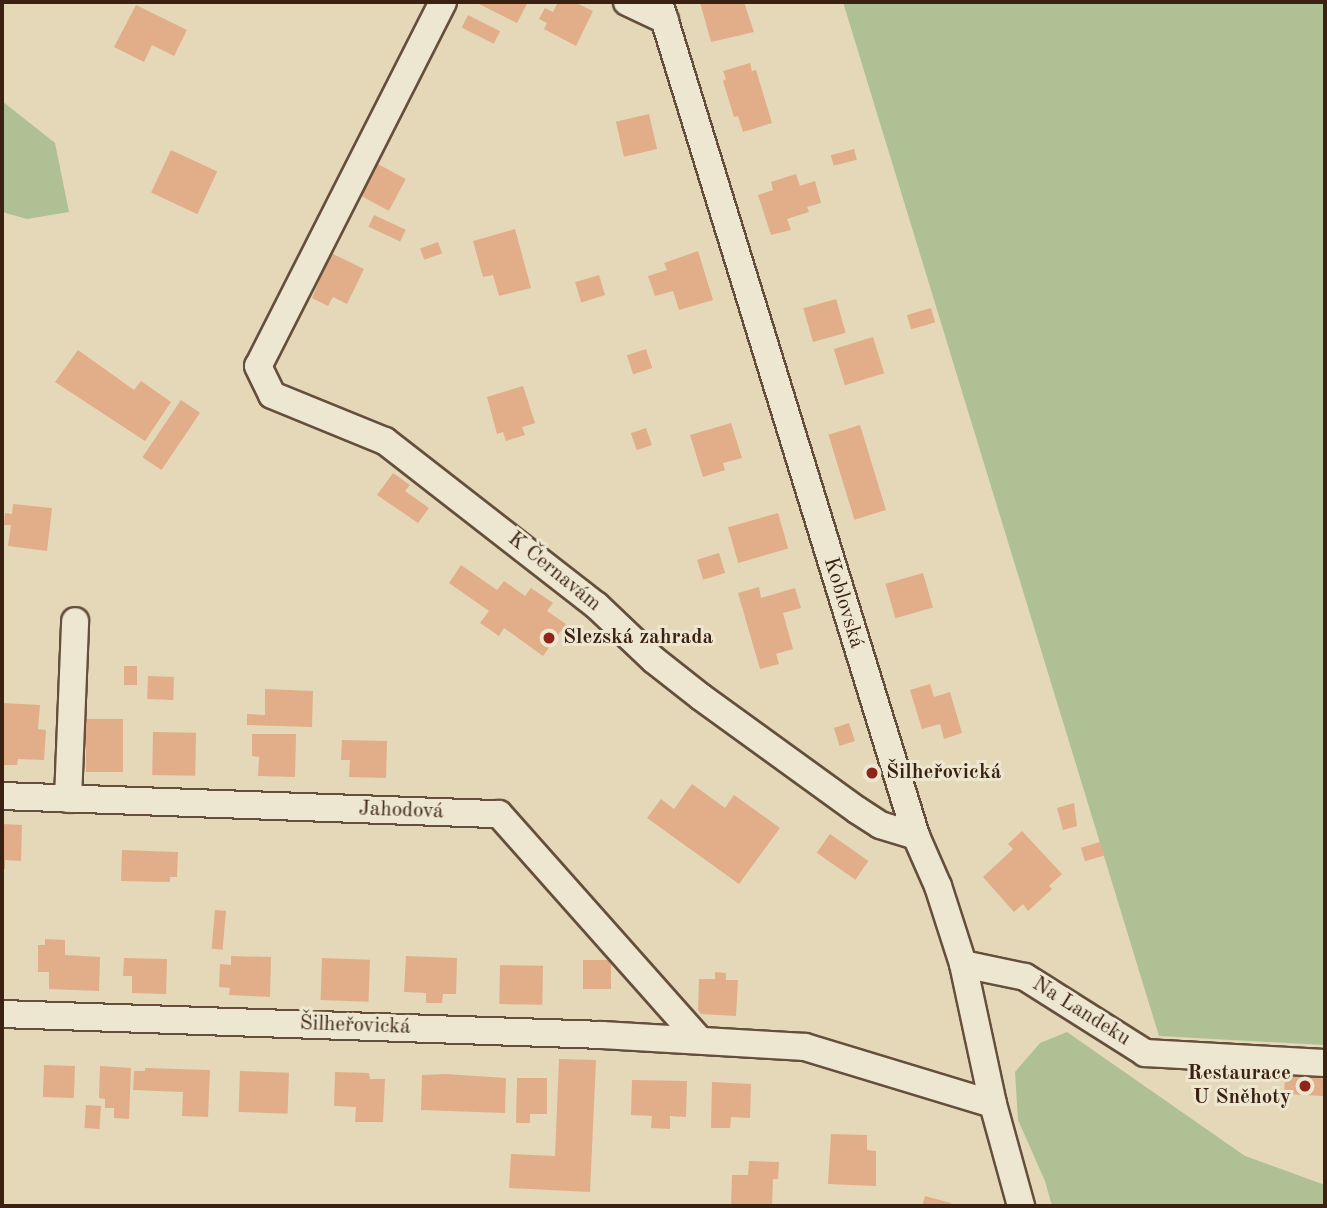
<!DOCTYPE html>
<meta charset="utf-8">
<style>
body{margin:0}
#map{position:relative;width:1327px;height:1208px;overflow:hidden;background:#e4d8b8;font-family:"Old Standard TT",serif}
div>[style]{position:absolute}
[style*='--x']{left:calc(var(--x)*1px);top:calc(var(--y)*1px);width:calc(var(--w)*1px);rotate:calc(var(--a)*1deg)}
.green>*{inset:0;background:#aec094}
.building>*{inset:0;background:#e1ae89;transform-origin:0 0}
.roads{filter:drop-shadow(2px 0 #654f3c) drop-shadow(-2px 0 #654f3c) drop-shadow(0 2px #654f3c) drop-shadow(0 -2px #654f3c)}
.minor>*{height:26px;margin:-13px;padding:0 13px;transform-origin:13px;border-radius:13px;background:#ede6d1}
.dots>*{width:19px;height:19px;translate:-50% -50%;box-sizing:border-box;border:4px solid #ede6d1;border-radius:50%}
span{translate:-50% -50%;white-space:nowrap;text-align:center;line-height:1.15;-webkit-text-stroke:6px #ede6d1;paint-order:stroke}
.street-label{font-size:21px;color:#3b2112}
.poi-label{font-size:21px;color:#3b2112;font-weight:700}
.left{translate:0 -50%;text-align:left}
.right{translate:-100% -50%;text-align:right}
.frame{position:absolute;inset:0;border:4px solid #3b2112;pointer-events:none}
</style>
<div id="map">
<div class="green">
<div style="clip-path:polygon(843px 2px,1325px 2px,1325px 1045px,1159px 1036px)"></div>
<div style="clip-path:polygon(2px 101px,55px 143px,69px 212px,27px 219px,2px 212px)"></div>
<div style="clip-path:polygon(1067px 1032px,1245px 1156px,1325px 1185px,1325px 1206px,1052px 1206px,1045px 1181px,1018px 1120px,1015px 1072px,1040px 1043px)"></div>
</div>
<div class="building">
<div style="clip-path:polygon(475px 2px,528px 2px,517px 23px)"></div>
<div style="clip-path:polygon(558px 2px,574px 2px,593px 11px,576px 46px,544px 29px,547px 23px,539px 19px,545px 8px,553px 12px)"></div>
<div style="clip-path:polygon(700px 2px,744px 2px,754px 32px,711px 42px)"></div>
<div style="clip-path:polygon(136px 5px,187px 30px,174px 56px,152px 45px,144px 62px,114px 47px)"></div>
<div style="left:468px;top:15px;width:36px;height:14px;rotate:27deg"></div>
<div style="clip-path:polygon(750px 63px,752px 71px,756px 70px,772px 123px,743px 132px,738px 116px,734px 117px,723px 81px,726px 79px,723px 71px)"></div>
<div style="left:649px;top:114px;width:36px;height:34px;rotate:77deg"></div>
<div style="left:854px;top:149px;width:11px;height:24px;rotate:75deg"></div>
<div style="left:171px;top:150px;width:51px;height:47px;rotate:25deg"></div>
<div style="left:374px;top:162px;width:36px;height:36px;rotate:28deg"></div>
<div style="clip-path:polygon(796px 174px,800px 186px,815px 181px,821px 203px,807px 207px,809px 212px,787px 219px,791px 230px,771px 235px,758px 195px,773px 190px,771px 182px)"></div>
<div style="left:374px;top:215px;width:35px;height:13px;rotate:25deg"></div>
<div style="clip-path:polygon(515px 229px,531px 288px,499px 296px,493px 275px,483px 277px,473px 241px)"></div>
<div style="left:438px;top:242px;width:12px;height:19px;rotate:70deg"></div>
<div style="clip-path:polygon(698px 251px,713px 300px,679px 310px,673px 291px,655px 296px,648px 276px,667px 270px,664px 263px)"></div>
<div style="clip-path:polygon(331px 253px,364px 269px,347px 304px,333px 297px,328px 306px,312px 298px)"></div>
<div style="left:599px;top:275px;width:21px;height:25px;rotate:73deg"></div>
<div style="left:836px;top:299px;width:35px;height:34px;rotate:74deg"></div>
<div style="left:931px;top:308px;width:15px;height:25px;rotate:74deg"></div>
<div style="left:873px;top:337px;width:38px;height:41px;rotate:73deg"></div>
<div style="left:646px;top:349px;width:20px;height:20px;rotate:72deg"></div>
<div style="clip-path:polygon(78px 350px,134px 390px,141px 381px,171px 402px,145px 441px,55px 382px)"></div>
<div style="clip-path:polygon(523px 386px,535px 423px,522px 427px,525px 435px,506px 441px,503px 432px,497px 434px,487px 397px)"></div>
<div style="left:181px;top:400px;width:23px;height:69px;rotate:34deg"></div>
<div style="clip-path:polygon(731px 423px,742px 458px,723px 463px,725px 470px,703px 477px,690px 435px)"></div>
<div style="left:860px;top:425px;width:89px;height:33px;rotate:73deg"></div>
<div style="left:646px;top:428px;width:18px;height:16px;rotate:71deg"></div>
<div style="clip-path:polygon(393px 473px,410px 485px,405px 491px,429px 508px,418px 523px,377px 495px)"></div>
<div style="clip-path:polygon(13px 504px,52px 508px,47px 551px,8px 546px,11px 525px,4px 525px,5px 513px,12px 514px)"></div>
<div style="left:778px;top:513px;width:37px;height:52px;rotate:74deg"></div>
<div style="left:719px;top:553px;width:21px;height:23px;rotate:73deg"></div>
<div style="clip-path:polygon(461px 565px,497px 590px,504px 581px,525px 596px,531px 588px,553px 603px,547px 611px,566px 624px,543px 656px,504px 628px,499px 636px,480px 623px,489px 611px,449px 583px)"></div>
<div style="left:923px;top:573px;width:36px;height:39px;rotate:74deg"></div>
<div style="clip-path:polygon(759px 587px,761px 598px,795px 588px,801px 608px,783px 613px,793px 649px,776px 654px,779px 664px,760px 669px,738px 593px)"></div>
<div style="left:124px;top:666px;width:13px;height:19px"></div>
<div style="left:148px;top:676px;width:26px;height:23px;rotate:2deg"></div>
<div style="clip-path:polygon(930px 684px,934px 697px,950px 692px,962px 733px,944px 739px,940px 724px,922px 729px,910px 690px)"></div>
<div style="clip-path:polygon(265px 689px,313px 691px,312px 727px,247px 725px,247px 714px,265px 715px)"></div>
<div style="clip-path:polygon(2px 703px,40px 705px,38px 729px,46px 730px,44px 760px,18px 759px,17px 765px,2px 765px)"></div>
<div style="left:86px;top:719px;width:37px;height:53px"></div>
<div style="left:849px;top:723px;width:19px;height:16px;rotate:72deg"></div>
<div style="left:153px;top:732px;width:43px;height:43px;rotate:1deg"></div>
<div style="clip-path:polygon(252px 734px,296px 734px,295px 777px,258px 776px,259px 757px,252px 756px)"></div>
<div style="clip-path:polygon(342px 740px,387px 741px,386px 778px,349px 777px,350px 760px,341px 760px)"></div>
<div style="clip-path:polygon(692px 784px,725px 808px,734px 795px,780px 828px,739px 884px,647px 818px,661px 799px,674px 809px)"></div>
<div style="clip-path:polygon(1074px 803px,1077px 826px,1063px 830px,1057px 808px)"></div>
<div style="clip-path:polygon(2px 824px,22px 825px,21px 861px,5px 860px,5px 869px,2px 869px)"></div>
<div style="clip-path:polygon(1022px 831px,1062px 874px,1049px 886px,1052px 889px,1028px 911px,1023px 904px,1014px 912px,983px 877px,1013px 849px,1008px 844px)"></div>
<div style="left:830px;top:834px;width:47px;height:23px;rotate:35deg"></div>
<div style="left:1100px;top:842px;width:14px;height:20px;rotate:73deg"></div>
<div style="clip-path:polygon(122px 850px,178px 852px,177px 877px,170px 877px,170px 882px,121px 881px)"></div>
<div style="left:215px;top:910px;width:11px;height:39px;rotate:5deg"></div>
<div style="clip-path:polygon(45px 939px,65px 940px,65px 955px,100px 957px,99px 991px,49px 989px,49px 972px,38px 972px,38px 945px,45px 945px)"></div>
<div style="clip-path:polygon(231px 956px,271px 957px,270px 997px,229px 995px,230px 988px,219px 987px,220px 964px,231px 965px)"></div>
<div style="clip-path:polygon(406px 956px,457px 958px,456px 994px,443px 994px,442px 1003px,426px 1003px,426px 993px,404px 992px)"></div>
<div style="clip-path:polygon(124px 958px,167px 959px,166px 994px,132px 993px,132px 976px,123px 976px)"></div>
<div style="left:322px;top:958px;width:48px;height:42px;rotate:2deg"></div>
<div style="left:583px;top:960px;width:28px;height:29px"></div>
<div style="left:500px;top:965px;width:43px;height:39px;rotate:1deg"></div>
<div style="clip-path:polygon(715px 972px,726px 973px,726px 980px,738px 980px,736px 1016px,701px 1014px,698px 1010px,699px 979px,715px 979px)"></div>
<div style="clip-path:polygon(559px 1059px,596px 1060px,590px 1192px,509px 1188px,511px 1154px,555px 1156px)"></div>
<div style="left:44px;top:1065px;width:31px;height:32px;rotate:2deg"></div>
<div style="clip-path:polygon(100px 1066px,131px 1068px,129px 1119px,114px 1118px,114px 1108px,105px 1108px,105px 1099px,99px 1098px)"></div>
<div style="clip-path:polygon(145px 1068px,210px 1070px,208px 1117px,182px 1116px,183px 1092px,133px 1090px,134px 1071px,145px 1071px)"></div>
<div style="left:240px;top:1071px;width:49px;height:41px;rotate:2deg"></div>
<div style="clip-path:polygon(335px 1072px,369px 1073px,370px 1079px,385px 1079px,383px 1122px,355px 1122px,356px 1107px,334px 1106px)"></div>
<div style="clip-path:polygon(446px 1074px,506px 1078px,505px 1113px,421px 1110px,422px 1075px)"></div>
<div style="left:1285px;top:1076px;width:40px;height:18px;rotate:3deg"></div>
<div style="clip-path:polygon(517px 1078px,547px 1078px,547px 1114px,530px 1114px,530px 1123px,516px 1123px)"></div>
<div style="clip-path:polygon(632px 1080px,687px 1081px,686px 1117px,670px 1116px,670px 1129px,651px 1128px,652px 1116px,631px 1115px)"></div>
<div style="clip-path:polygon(712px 1082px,751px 1084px,750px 1118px,731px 1117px,730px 1128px,711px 1128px)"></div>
<div style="left:86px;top:1105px;width:15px;height:23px;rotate:4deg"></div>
<div style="clip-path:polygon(831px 1134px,867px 1135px,867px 1150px,876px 1151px,876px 1186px,828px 1184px)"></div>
<div style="clip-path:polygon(749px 1161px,779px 1162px,778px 1179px,773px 1179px,772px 1206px,731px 1206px,732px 1175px,748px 1175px)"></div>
<div style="clip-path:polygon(925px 1196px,951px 1203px,950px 1206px,922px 1206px)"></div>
</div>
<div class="roads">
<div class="minor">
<div style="--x:443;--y:2;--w:408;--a:116.9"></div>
<div style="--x:258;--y:366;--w:32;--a:64"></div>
<div style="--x:272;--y:395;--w:122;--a:22.2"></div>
<div style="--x:385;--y:441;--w:267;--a:37.9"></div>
<div style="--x:596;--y:605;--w:80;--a:43.5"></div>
<div style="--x:654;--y:660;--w:60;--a:38.2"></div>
<div style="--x:701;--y:697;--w:193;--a:35.9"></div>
<div style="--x:857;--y:810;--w:27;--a:33"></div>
<div style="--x:880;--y:825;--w:38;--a:17"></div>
<div style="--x:627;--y:2;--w:42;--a:25.3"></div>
<div style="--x:659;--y:2;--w:873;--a:72.87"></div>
<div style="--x:916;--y:836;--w:55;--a:66.3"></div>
<div style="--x:938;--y:886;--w:82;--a:72.2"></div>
<div style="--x:963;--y:964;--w:143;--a:77.9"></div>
<div style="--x:993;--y:1104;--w:106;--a:74.6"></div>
<div style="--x:2;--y:796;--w:497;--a:2.1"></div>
<div style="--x:499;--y:814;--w:302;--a:48.4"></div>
<div style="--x:68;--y:799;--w:178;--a:-87.7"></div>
<div style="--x:963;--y:964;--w:63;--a:11.8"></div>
<div style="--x:1025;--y:977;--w:142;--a:32.3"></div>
<div style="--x:1145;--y:1053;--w:180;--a:3.2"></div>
<div style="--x:2;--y:1014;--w:600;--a:2"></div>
<div style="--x:602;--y:1035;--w:203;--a:3.4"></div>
<div style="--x:805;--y:1047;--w:196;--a:16.9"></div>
</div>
</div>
<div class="dots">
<div style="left:549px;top:638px;background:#8f2418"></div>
<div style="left:872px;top:773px;background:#8f2418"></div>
<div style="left:1305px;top:1086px;background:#8f2418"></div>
</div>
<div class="street-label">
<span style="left:554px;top:572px;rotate:39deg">K Černavám</span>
<span style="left:843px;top:603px;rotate:73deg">Koblovská</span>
<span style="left:401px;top:811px;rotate:2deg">Jahodová</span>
<span style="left:1081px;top:1012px;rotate:32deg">Na Landeku</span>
<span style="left:355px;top:1026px;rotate:2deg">Šilheřovická</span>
</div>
<div class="poi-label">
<span class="left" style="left:563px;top:638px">Slezská zahrada</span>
<span class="left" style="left:886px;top:773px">Šilheřovická</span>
<span class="right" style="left:1291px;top:1086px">Restaurace<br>U Sněhoty</span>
</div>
<div class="frame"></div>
</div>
